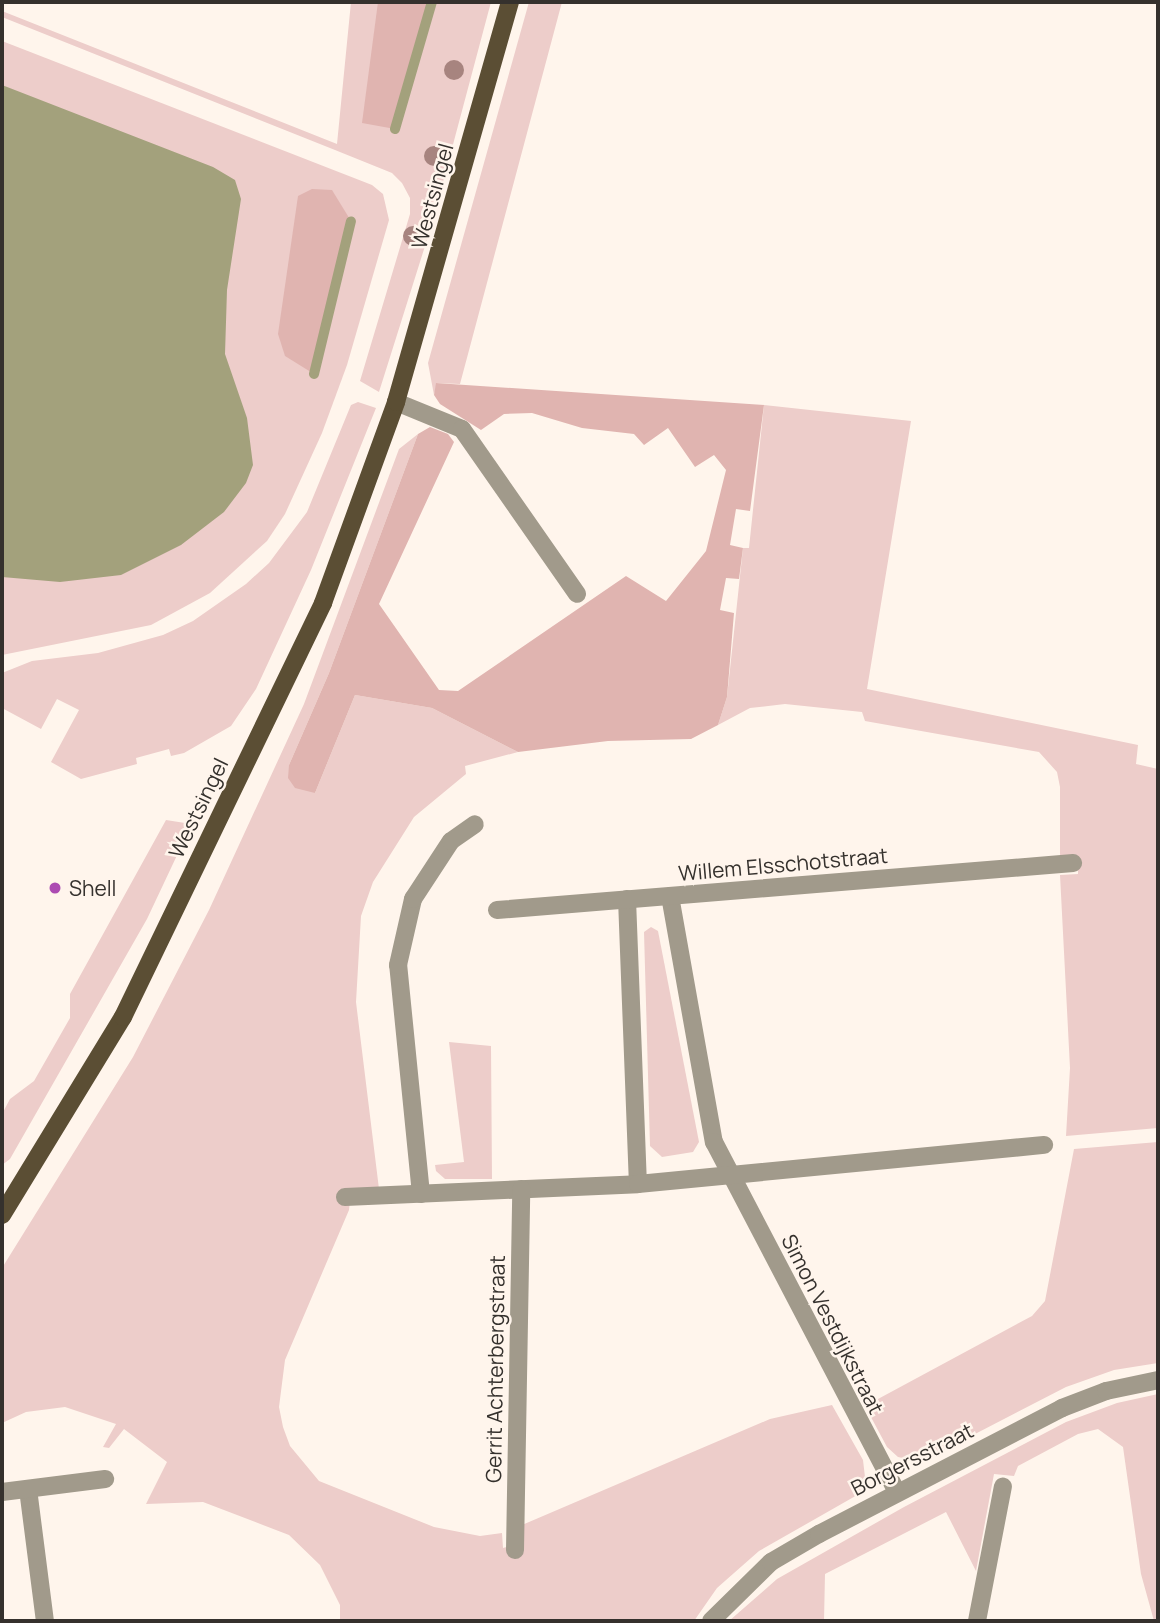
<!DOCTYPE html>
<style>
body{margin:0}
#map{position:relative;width:1160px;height:1623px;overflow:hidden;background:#fff5ec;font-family:Manrope,sans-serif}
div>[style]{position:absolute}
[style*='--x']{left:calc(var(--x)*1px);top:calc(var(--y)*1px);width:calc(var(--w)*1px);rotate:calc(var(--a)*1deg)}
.green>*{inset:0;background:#edcdca}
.forest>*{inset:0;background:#e0b4b0}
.water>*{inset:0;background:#a3a17c}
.stream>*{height:10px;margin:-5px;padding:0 5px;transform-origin:5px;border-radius:5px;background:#a3a17c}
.minor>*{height:18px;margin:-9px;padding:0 9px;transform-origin:9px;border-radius:9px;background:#a19a8b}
.major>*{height:18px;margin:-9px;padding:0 9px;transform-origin:9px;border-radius:9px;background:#5b4e34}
.trees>*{width:20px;height:20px;margin:-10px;border-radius:50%;background:#a7847f}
.dots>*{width:19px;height:19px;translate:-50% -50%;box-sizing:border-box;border:4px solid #fff5ec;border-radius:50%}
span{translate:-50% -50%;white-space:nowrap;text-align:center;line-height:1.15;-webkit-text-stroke:5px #fff5ec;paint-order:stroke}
.street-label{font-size:21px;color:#35312d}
.poi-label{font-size:21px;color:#35312d}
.left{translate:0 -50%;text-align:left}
.frame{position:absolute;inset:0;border:4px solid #35312d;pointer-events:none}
</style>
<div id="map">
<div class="green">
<div style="clip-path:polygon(351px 2px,491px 2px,431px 227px,379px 392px,360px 381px,410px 214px,410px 198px,402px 183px,392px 173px,335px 150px,2px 17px,2px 11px,337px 144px)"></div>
<div style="clip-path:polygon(529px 2px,562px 2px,460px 384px,437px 383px,434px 395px,428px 363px)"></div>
<div style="clip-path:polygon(2px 41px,372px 185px,383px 194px,389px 220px,347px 365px,322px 433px,285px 514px,267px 541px,210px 593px,151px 625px,2px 655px)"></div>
<div style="clip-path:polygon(358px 402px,376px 408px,311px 570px,256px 689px,231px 726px,184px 753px,171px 756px,169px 749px,136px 758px,137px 764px,81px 779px,51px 762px,79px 710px,57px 699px,41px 729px,2px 708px,2px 673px,32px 661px,98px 653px,163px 635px,193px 621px,246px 584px,269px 563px,307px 512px,351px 405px)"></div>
<div style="clip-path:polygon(764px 405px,911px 421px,867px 689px,1138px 745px,1136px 764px,1158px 769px,1158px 1128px,1066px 1136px,1070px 1068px,1060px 875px,1078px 874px,1078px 858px,1060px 857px,1060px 787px,1057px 772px,1039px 752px,865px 721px,862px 712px,785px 704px,750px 708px,718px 725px,727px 697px,743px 548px,749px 548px)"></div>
<div style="clip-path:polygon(418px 434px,329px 673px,289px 765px,315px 793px,355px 695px,432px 708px,518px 752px,465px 766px,466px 774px,414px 817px,373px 882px,361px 916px,356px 1002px,379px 1189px,351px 1191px,349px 1210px,285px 1360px,279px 1407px,283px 1427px,290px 1446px,319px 1481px,434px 1527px,480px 1536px,502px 1533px,503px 1548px,521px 1543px,522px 1525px,770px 1419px,832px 1405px,863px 1460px,865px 1477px,859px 1494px,759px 1551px,717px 1588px,694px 1621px,340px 1621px,340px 1605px,320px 1565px,289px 1535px,203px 1502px,146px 1504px,167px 1462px,124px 1429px,109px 1448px,103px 1447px,116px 1424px,65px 1407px,26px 1412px,2px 1423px,2px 1268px,133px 1057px,209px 910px,304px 704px,399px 449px)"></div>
<div style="clip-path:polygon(166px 820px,185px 823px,188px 832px,147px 919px,10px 1159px,2px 1165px,2px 1114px,10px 1099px,34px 1081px,70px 1018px,70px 994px)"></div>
<div style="clip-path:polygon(651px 927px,658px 931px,699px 1142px,693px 1152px,662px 1157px,650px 1146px,644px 932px)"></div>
<div style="clip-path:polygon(449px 1042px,491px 1046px,492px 1179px,445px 1179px,436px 1171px,435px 1165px,464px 1162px)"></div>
<div style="clip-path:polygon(1158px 1142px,1158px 1363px,1114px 1370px,1066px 1387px,921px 1462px,898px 1457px,887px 1447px,865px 1406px,1032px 1316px,1045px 1301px,1074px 1149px)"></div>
<div style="clip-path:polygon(1158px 1394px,1158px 1621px,1154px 1621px,1141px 1574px,1123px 1447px,1098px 1429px,1078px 1434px,1018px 1466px,1014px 1476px,994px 1474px,976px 1571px,946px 1512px,825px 1574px,824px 1621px,729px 1621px,777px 1579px,904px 1507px,1066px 1422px,1117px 1403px)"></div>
</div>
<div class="forest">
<div style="clip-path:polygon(378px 2px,432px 2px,395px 129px,362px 123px)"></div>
<div style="clip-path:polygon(312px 189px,332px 190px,351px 221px,314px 374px,285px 356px,278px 334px,298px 196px)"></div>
<div style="clip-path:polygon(436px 383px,764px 405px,750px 511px,736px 509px,730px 545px,743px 548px,739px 579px,726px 578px,720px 610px,734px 613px,727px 697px,718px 725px,691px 739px,608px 741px,518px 752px,432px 708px,355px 695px,315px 793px,295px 788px,288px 778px,289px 765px,329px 673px,418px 434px,430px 427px,448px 434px,454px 442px,379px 604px,439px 690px,458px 691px,626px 576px,666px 601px,706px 551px,726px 470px,714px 455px,695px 467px,668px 428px,644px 445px,634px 434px,582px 428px,532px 413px,504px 414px,481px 430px,440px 404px,434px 395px)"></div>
</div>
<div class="water">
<div style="clip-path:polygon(2px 85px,213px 167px,235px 180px,241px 199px,227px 290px,225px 354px,247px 418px,253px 465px,246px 483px,224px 512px,181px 545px,121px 575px,60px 582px,2px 577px)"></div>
</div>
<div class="stream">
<div style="--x:395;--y:129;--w:132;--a:-73.8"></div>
<div style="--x:314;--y:374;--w:157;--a:-76.4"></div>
</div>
<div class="minor">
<div style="--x:396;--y:402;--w:71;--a:22.2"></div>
<div style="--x:462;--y:429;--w:201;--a:55.1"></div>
<div style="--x:670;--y:896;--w:250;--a:79.9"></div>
<div style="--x:714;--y:1142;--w:395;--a:62.4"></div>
<div style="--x:627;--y:899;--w:285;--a:87.8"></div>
<div style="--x:497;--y:910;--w:578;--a:-4.66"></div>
<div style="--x:421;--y:1194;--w:230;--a:-95.7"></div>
<div style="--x:398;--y:965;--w:68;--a:-77.2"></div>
<div style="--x:413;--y:899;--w:69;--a:-56.8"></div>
<div style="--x:451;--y:841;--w:29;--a:-35"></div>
<div style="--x:345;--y:1197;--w:293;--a:-2.5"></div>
<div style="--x:638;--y:1184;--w:408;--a:-5.5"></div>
<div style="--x:28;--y:1489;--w:133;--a:82.7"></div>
<div style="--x:2;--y:1492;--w:104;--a:-7.2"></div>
<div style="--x:515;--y:1550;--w:361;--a:-89"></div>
<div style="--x:711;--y:1621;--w:84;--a:-44.5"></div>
<div style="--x:771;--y:1562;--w:56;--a:-30.3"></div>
<div style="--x:819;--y:1534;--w:274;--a:-27.4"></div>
<div style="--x:1062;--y:1408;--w:47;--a:-21.1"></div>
<div style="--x:1106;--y:1391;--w:53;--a:-11.9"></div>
<div style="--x:977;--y:1621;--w:137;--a:-79.1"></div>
</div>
<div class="major">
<div style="--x:2;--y:1215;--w:232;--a:-58.6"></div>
<div style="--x:123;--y:1017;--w:460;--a:-64.2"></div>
<div style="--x:323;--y:603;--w:214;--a:-70"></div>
<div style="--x:396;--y:402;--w:416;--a:-74.1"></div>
</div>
<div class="trees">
<div style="left:454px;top:70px"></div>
<div style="left:434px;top:156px"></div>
<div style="left:413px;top:236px"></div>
</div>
<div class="dots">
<div style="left:55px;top:888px;background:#ac4bb2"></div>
</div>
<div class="street-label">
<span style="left:432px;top:196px;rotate:-75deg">Westsingel</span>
<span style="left:198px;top:808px;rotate:-64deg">Westsingel</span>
<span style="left:783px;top:864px;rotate:-5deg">Willem Elsschotstraat</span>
<span style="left:833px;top:1324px;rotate:63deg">Simon Vestdijkstraat</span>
<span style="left:495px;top:1369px;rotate:-89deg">Gerrit Achterbergstraat</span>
<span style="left:912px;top:1459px;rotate:-27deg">Borgersstraat</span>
</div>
<div class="poi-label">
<span class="left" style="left:69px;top:888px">Shell</span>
</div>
<div class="frame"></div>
</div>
